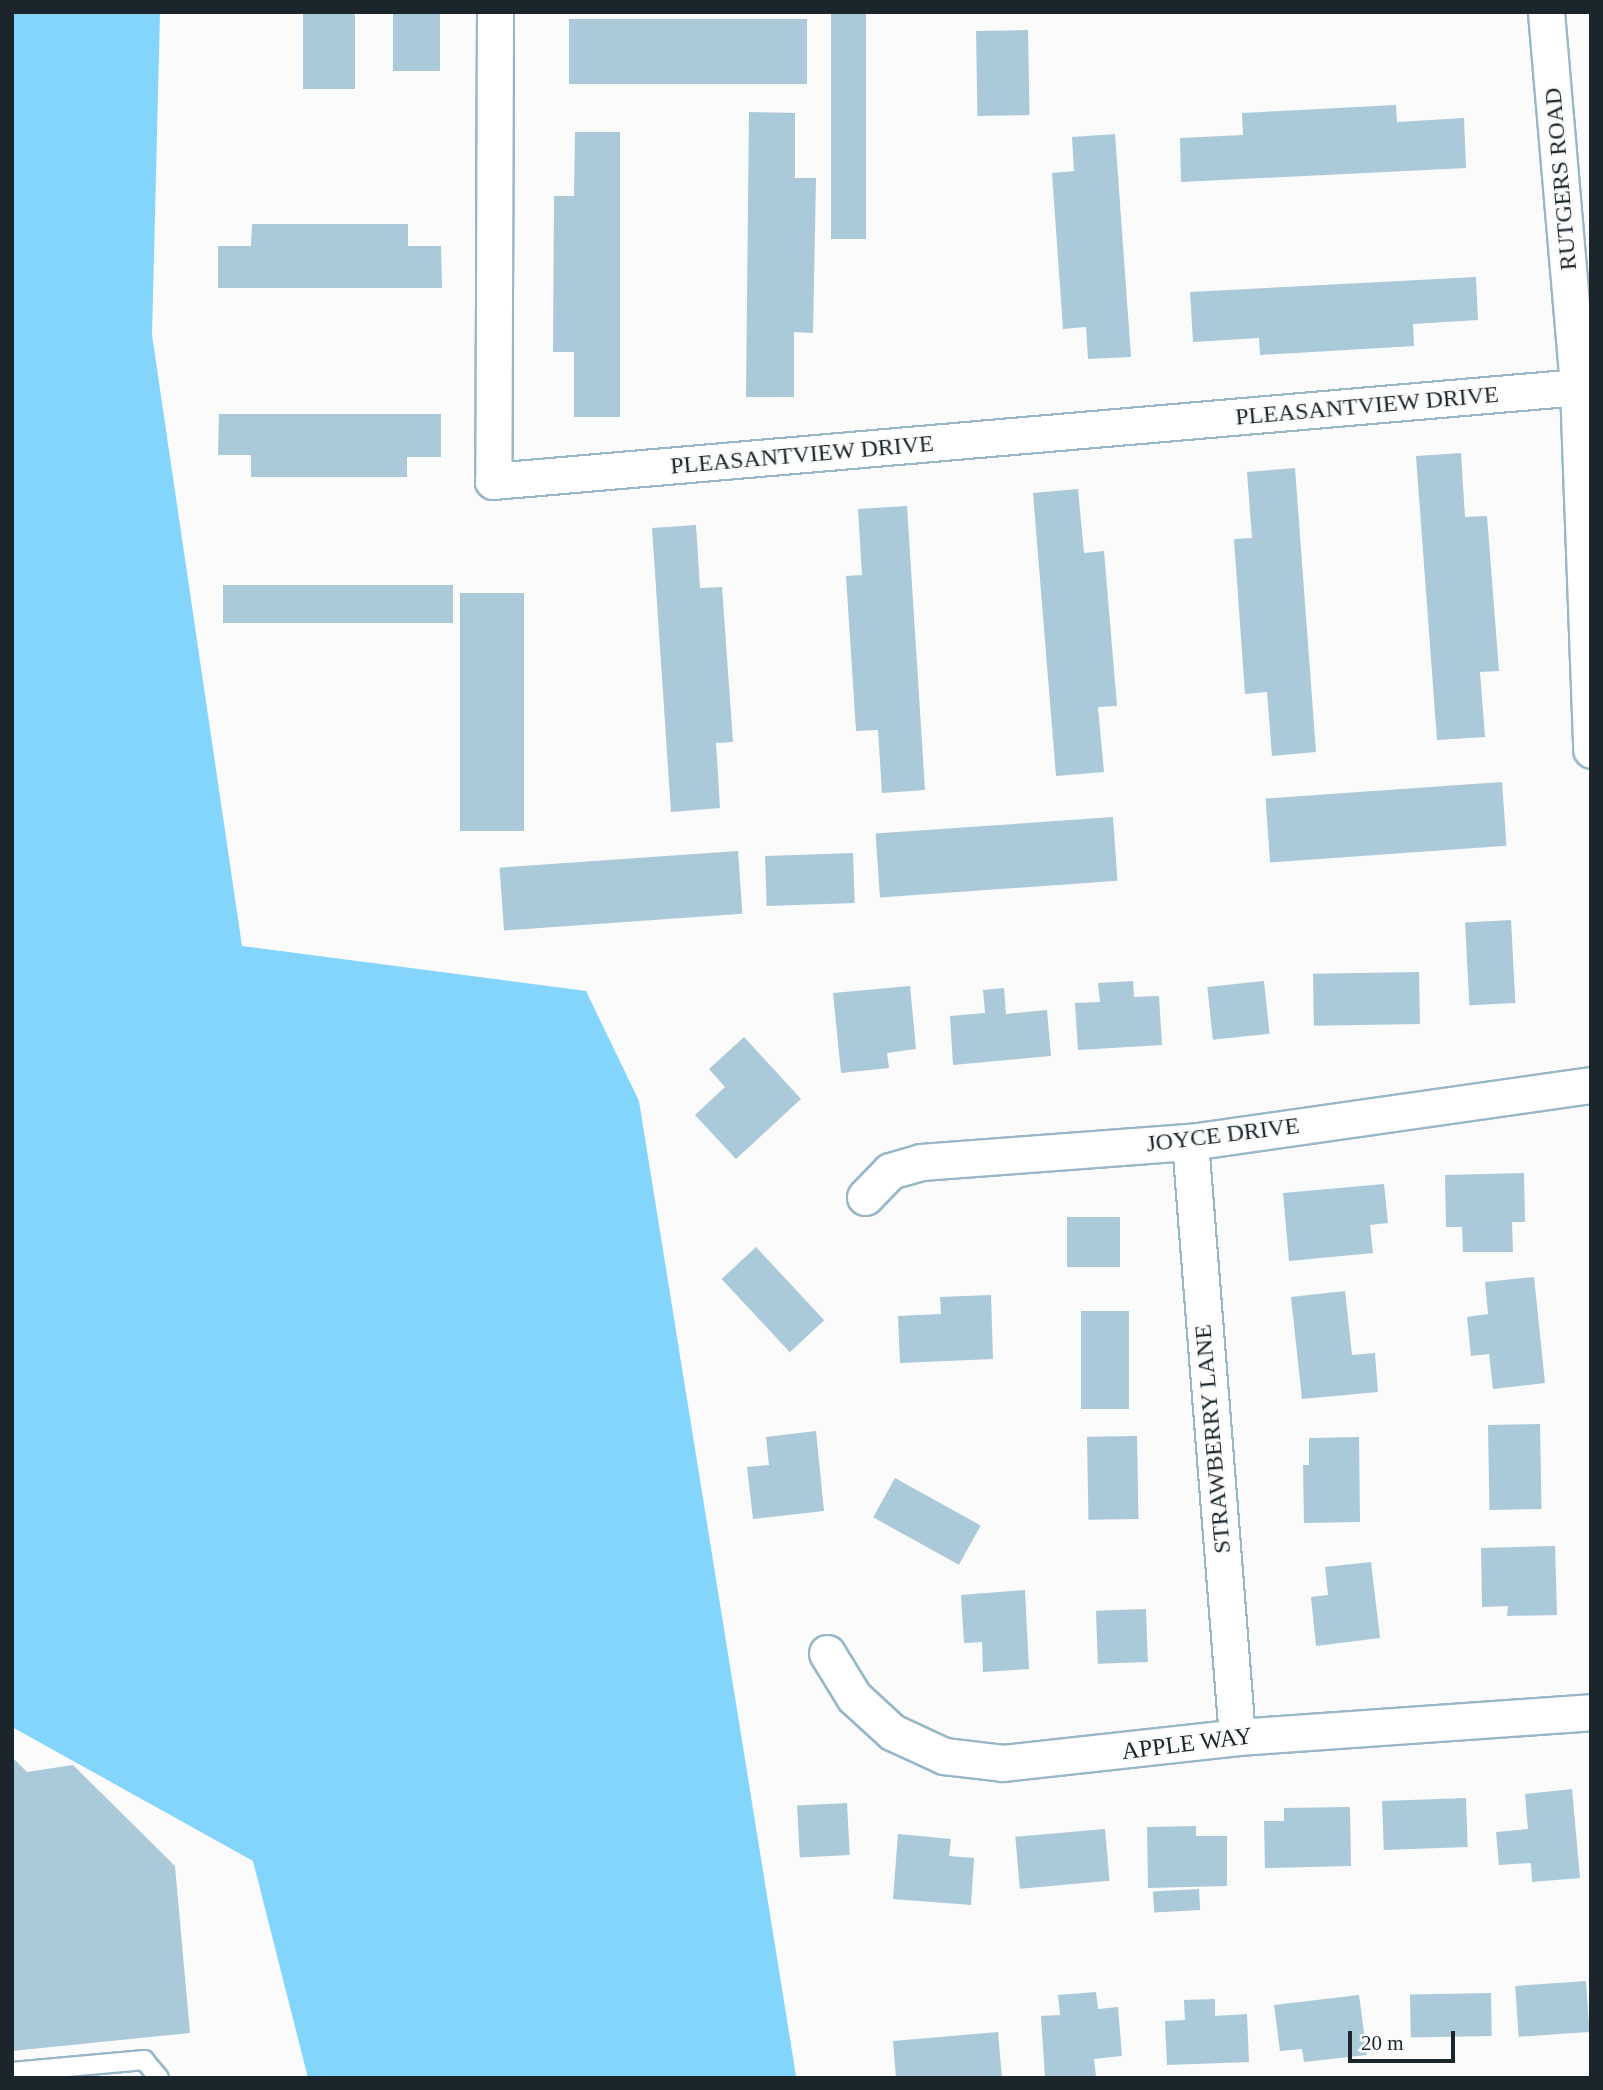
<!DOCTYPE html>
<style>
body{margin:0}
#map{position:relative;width:1603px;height:2090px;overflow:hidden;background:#fbfbfb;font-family:"Times New Roman",serif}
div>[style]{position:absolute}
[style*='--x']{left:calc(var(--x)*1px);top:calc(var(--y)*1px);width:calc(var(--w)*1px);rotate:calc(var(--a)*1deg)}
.forest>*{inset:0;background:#83d5fc}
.building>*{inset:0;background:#aac9d9;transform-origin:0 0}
.roads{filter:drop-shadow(2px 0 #98b7c7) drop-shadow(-2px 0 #98b7c7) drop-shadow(0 2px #98b7c7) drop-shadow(0 -2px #98b7c7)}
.service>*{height:18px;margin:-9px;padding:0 9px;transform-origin:9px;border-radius:9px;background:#fff}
.minor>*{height:35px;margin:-17.5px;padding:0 17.5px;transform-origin:17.5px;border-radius:17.5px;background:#fff}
span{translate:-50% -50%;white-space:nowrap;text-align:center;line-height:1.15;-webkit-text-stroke:5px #fbfbfb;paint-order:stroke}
.street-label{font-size:24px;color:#1a262c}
.frame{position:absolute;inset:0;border:14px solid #1a262c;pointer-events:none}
.scale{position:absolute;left:1348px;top:2031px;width:107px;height:32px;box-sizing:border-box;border:4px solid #1a262c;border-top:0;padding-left:9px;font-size:21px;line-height:24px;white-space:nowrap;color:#1a262c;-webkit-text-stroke:5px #fbfbfb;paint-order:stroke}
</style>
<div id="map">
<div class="forest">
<div style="clip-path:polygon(12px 12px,160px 12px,152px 335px,242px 946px,586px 991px,639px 1101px,796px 2076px,308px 2078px,253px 1861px,12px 1727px)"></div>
</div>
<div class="building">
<div style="left:303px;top:12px;width:52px;height:77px"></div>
<div style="left:393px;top:12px;width:47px;height:59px"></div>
<div style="left:831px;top:12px;width:35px;height:227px"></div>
<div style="left:569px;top:19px;width:238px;height:65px"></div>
<div style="left:1028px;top:30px;width:85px;height:52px;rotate:89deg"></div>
<div style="clip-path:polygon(1396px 105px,1397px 122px,1464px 118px,1466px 168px,1181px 182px,1180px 138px,1243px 135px,1242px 113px)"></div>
<div style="clip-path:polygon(749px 112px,795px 113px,795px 178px,816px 178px,813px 333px,794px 332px,794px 397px,746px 397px)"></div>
<div style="clip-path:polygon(575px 132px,620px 132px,620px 417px,574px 417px,574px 352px,553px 352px,554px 196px,574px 196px)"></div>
<div style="clip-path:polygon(1115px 134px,1131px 357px,1088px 359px,1086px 327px,1063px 329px,1052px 173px,1074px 171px,1072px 137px)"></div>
<div style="clip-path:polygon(252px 224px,408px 224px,408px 246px,441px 246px,442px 288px,218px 288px,218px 246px,251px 246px)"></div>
<div style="clip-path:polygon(1476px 277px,1478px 320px,1413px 324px,1414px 346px,1260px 355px,1259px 338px,1193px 342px,1190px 292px)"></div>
<div style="clip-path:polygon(219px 414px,441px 414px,441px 457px,407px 457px,407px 477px,251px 477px,251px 455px,218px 455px)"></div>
<div style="clip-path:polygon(1461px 453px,1465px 517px,1487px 516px,1499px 671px,1480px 672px,1485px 737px,1437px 740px,1416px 456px)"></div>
<div style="clip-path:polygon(1295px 468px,1316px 752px,1272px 756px,1267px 692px,1245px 694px,1234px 539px,1252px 538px,1247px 472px)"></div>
<div style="clip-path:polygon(1078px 489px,1084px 553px,1104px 551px,1117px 706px,1098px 707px,1104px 772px,1056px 776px,1033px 493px)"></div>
<div style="clip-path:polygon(907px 506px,925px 790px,882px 793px,878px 730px,856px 731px,846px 576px,862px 575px,858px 509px)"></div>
<div style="clip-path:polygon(696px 525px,700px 588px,722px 587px,733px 742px,716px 743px,720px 808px,671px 812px,652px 528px)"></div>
<div style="left:223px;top:585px;width:230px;height:38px"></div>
<div style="left:460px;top:593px;width:64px;height:238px"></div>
<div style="left:1502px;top:782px;width:64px;height:237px;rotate:86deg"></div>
<div style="left:1113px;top:817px;width:64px;height:238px;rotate:86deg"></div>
<div style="left:738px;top:851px;width:63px;height:239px;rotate:86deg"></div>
<div style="left:853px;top:853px;width:50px;height:88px;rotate:88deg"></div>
<div style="left:1511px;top:920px;width:83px;height:46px;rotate:87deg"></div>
<div style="left:1419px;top:972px;width:52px;height:106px;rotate:89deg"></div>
<div style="clip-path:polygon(1133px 981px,1134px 997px,1159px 996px,1162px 1045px,1078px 1050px,1075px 1003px,1100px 1002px,1098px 983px)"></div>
<div style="left:1264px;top:981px;width:53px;height:57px;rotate:84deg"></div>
<div style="clip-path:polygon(910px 986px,916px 1049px,887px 1053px,889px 1068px,841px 1073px,833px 993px)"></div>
<div style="clip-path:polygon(1004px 988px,1006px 1014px,1047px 1010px,1051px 1056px,953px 1065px,950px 1016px,985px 1013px,983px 990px)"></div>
<div style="clip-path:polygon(744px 1037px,801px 1099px,736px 1159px,695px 1115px,725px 1087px,709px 1069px)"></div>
<div style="clip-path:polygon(1524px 1173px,1525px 1222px,1512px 1222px,1513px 1252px,1463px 1252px,1462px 1227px,1446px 1227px,1445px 1175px)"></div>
<div style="clip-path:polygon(1384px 1184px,1388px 1223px,1370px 1225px,1373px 1253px,1289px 1261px,1283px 1193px)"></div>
<div style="left:1067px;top:1217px;width:53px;height:50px"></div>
<div style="left:756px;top:1247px;width:100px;height:47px;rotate:47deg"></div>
<div style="clip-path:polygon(1534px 1277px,1545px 1383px,1493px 1389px,1489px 1354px,1471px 1356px,1467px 1317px,1488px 1314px,1485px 1282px)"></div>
<div style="clip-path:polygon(1345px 1291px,1352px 1355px,1375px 1353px,1378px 1392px,1302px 1399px,1291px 1297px)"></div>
<div style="clip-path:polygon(991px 1295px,993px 1359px,900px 1363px,898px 1316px,941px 1314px,940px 1297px)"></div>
<div style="left:1081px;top:1311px;width:48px;height:98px"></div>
<div style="left:1540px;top:1424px;width:85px;height:52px;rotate:89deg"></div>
<div style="clip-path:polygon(816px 1431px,824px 1511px,753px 1519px,747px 1467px,769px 1465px,766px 1437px)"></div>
<div style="left:1137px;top:1436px;width:83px;height:50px;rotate:89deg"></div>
<div style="clip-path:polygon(1359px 1437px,1360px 1522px,1304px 1523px,1303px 1465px,1309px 1465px,1309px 1438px)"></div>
<div style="left:895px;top:1478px;width:98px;height:45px;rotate:29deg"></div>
<div style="clip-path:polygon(1555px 1546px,1557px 1615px,1507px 1616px,1508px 1606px,1482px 1607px,1481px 1548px)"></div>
<div style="clip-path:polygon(1371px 1562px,1380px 1638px,1316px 1646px,1311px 1597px,1328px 1595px,1325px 1567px)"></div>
<div style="clip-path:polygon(1025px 1590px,1029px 1669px,983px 1672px,982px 1642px,964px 1643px,961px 1595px)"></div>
<div style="left:1146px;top:1609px;width:53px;height:50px;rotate:88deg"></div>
<div style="clip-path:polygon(12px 1757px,27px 1772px,73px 1765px,175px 1866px,190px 2033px,12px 2051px)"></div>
<div style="clip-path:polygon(1572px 1789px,1580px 1878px,1532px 1882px,1531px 1863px,1499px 1865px,1496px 1832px,1528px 1829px,1525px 1794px)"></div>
<div style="left:1466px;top:1798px;width:49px;height:84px;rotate:88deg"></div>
<div style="left:847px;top:1803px;width:52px;height:50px;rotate:87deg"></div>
<div style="clip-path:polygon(1350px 1807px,1351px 1866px,1265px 1868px,1264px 1821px,1284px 1821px,1284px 1808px)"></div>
<div style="clip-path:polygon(1196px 1826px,1196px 1836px,1227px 1836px,1227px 1886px,1148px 1888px,1147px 1827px)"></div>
<div style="left:1105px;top:1829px;width:52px;height:90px;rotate:85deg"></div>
<div style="clip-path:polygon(898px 1834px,951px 1839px,949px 1856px,974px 1858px,971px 1905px,893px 1899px)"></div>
<div style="left:1199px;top:1889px;width:21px;height:46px;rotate:87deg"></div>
<div style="left:1586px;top:1981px;width:51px;height:71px;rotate:86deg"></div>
<div style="clip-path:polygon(1096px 1992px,1098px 2009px,1118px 2007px,1122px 2056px,1094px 2059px,1096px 2076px,1045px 2078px,1041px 2016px,1060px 2015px,1058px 1995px)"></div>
<div style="left:1491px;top:1993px;width:43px;height:81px;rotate:89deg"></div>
<div style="clip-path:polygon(1359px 1995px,1367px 2055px,1304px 2062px,1302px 2049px,1280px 2051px,1274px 2005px)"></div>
<div style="clip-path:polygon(1215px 1999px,1215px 2016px,1247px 2014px,1249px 2062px,1167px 2065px,1165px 2021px,1185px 2020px,1184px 2000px)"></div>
<div style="clip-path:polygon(998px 2032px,1002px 2078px,896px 2078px,893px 2041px)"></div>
</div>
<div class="roads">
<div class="service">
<div style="--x:12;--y:2072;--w:133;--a:-5.2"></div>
<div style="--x:144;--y:2060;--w:23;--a:50"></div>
</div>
<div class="minor">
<div style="--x:495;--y:12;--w:469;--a:90.2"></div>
<div style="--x:493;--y:481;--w:1089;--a:-4.95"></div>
<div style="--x:1546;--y:12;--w:376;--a:85.1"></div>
<div style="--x:1578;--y:387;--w:363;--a:87.9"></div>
<div style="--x:1190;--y:1142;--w:597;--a:85.48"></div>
<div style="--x:865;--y:1197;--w:36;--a:-46"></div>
<div style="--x:890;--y:1171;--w:33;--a:-16"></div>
<div style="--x:922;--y:1162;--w:269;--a:-4.3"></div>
<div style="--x:1190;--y:1142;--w:405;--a:-8.1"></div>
<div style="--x:827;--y:1653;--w:52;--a:58.5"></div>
<div style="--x:854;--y:1697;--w:52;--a:42.6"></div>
<div style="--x:892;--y:1732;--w:57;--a:24.8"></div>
<div style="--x:944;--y:1756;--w:59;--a:6.8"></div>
<div style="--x:1003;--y:1763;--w:235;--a:-6.3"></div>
<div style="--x:1237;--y:1737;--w:355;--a:-4"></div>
</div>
</div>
<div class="street-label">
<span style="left:1561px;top:179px;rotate:-95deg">RUTGERS ROAD</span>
<span style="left:1367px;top:406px;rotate:-5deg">PLEASANTVIEW DRIVE</span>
<span style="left:802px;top:455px;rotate:-5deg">PLEASANTVIEW DRIVE</span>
<span style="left:1223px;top:1135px;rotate:-7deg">JOYCE DRIVE</span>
<span style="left:1213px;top:1439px;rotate:-95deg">STRAWBERRY LANE</span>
<span style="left:1187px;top:1744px;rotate:-7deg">APPLE WAY</span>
</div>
<div class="frame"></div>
<div class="scale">20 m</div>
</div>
